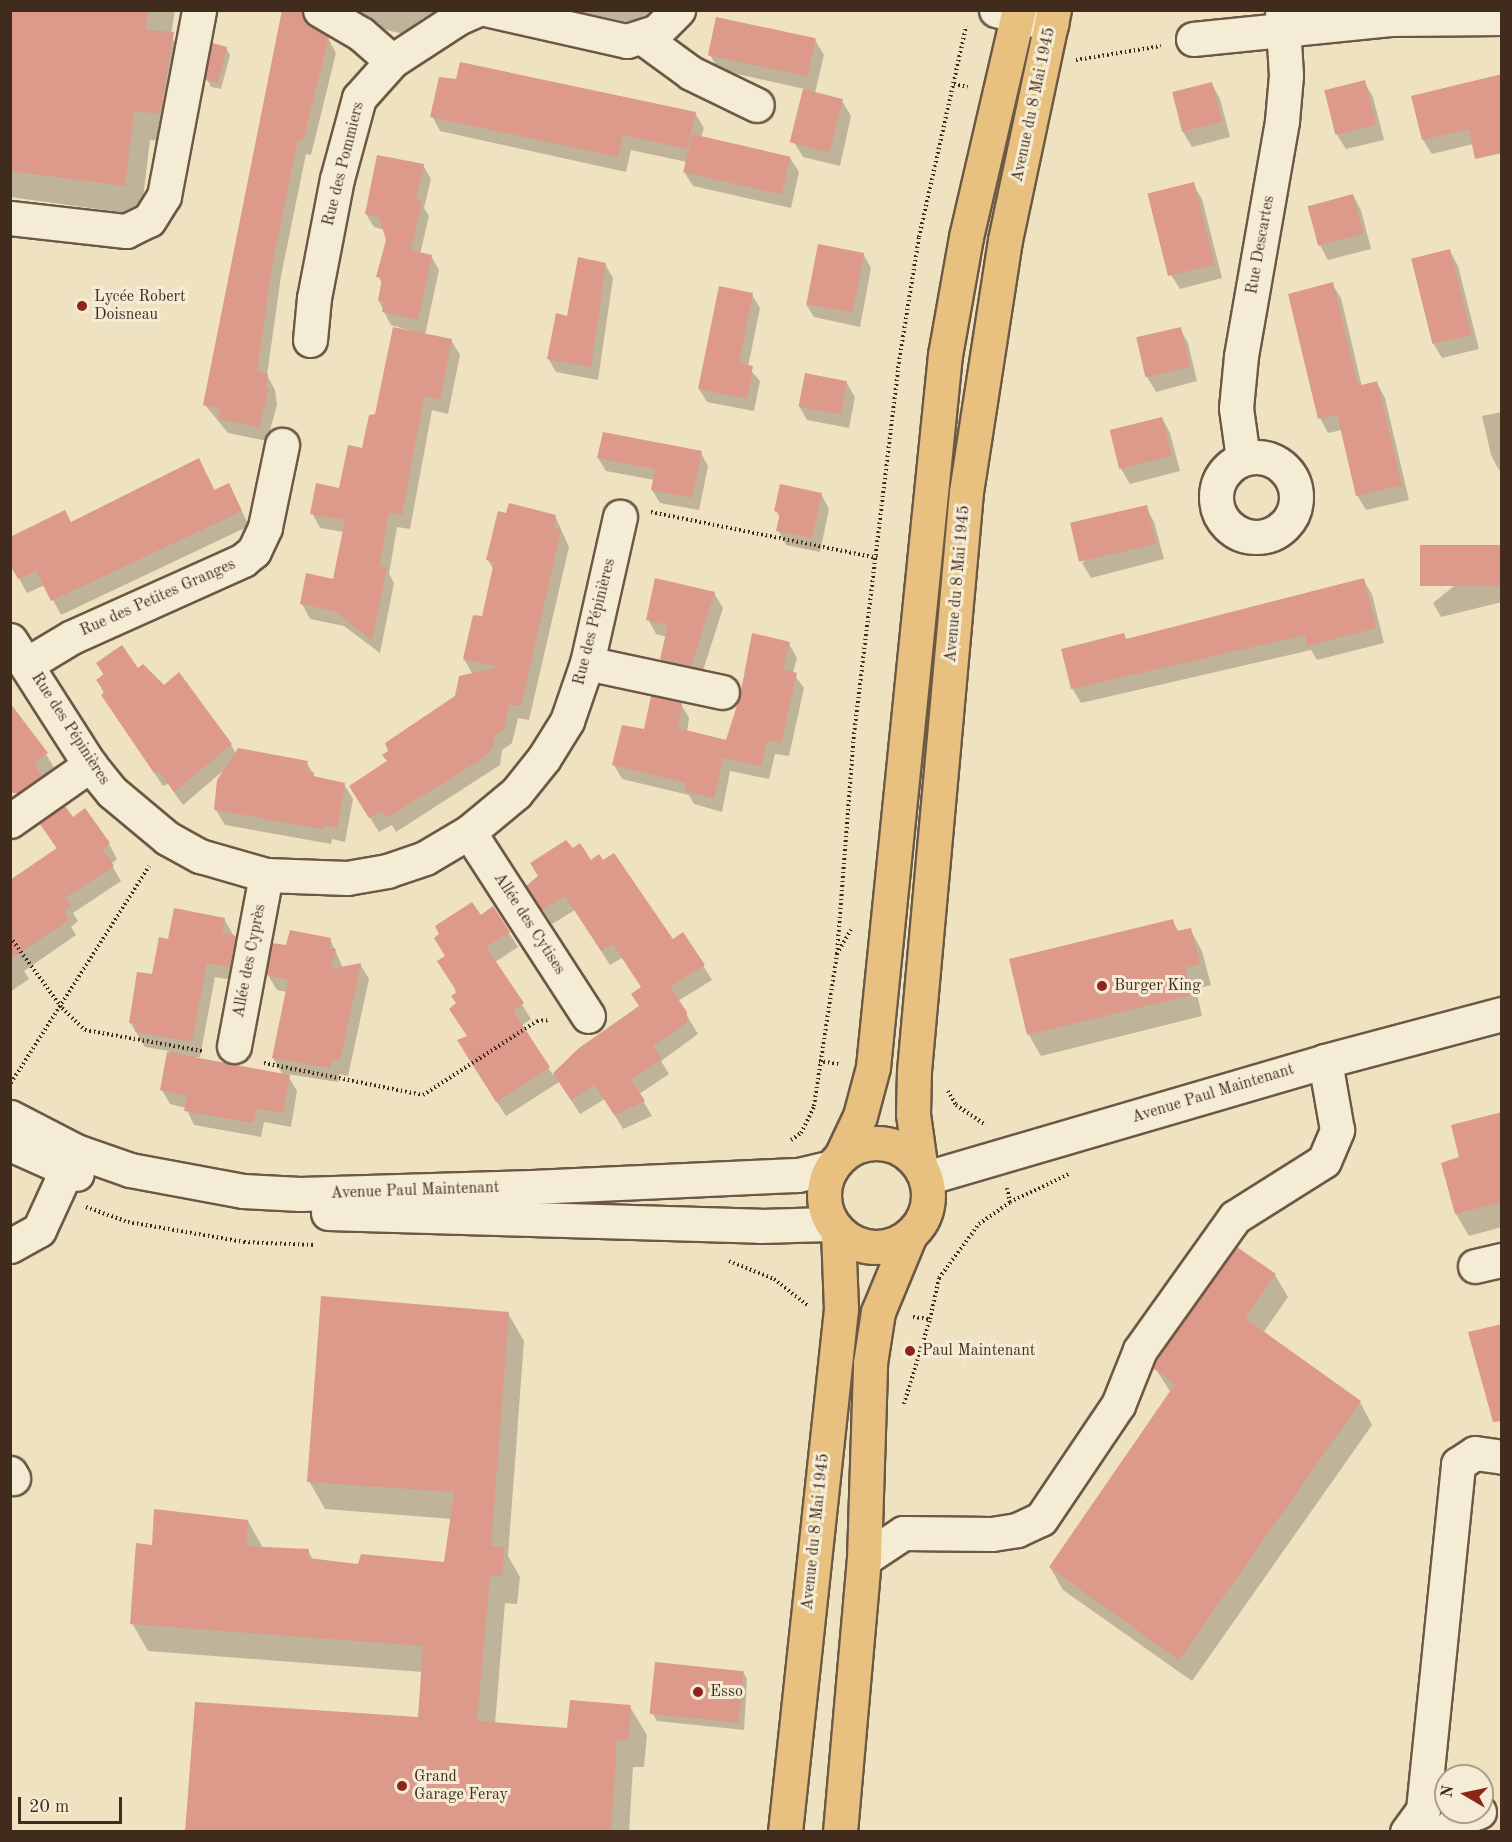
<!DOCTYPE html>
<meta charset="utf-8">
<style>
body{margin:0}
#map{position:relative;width:1512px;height:1842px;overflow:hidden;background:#efe2c0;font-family:"Old Standard TT",serif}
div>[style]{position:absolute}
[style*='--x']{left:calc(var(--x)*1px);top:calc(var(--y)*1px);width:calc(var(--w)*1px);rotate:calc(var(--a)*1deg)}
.shadow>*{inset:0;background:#0003}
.building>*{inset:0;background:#dd9989;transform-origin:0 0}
.path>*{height:4px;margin-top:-2px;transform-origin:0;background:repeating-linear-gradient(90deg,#402b1c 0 1.5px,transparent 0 4.5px)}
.roads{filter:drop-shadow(2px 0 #6c5945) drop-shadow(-2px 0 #6c5945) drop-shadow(0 2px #6c5945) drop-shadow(0 -2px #6c5945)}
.minor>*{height:33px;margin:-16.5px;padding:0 16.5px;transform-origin:16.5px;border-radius:16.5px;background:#f5ecd6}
.minor>.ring{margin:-16.5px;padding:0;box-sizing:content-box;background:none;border:33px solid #f5ecd6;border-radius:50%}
.major>*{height:33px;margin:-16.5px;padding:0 16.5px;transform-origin:16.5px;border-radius:16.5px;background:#e8c180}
.major>.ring{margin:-16.5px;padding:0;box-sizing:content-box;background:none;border:33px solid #e8c180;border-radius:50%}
.dots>*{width:16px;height:16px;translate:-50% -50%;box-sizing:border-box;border:3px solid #f5ecd6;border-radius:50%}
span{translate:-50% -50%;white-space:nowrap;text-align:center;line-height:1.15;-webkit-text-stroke:6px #f5ecd6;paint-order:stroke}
.street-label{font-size:16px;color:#402b1c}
.poi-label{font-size:16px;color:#402b1c}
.left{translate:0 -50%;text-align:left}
.frame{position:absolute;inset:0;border:12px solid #402b1c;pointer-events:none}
.north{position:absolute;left:1434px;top:1764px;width:60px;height:60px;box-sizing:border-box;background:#f5ecd6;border:2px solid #ad9f8c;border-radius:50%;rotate:279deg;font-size:16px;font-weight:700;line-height:24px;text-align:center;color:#402b1c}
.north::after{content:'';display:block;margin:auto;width:21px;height:27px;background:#8f2418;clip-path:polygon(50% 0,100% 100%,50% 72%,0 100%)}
.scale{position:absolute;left:18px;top:1797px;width:104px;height:27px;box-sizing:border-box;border:3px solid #402b1c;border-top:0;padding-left:8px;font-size:18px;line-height:21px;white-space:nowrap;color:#402b1c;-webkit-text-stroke:4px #f5ecd6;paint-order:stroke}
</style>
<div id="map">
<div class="shadow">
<div style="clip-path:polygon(10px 10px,175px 10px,171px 36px,190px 66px,177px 143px,150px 140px,141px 215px,10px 197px)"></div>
<div style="clip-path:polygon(284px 10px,321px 10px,311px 16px,311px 27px,328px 38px,336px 53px,311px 155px,306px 154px,281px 276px,267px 375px,275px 390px,277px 405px,267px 441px,228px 433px,205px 405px)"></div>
<div style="clip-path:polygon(340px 10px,440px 10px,438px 21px,422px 18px,416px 37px,370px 26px)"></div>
<div style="clip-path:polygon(541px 10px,655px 10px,652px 27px,585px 13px,583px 22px)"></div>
<div style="clip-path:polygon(815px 40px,824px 55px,815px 93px,842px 101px,851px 116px,840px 166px,803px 157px,794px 142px,805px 89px,719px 70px,710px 55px)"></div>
<div style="clip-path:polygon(226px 48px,230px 55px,221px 89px,211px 87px,207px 79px)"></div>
<div style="clip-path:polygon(1502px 76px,1502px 137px,1432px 154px,1423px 140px)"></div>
<div style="clip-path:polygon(457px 81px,695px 113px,704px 128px,701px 138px,790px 158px,799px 172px,791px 208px,693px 186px,684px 172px,687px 162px,631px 150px,626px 172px,440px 131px,432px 116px)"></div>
<div style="clip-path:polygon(1364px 82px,1373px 97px,1384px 140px,1346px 149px,1337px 135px)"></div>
<div style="clip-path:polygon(1212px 84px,1220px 99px,1230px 137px,1192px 147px,1183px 132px,1174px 93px)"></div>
<div style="clip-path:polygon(423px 165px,431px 179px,424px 208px,429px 216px,420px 254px,431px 256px,439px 270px,425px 335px,451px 340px,460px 355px,448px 414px,432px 410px,410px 529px,397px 527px,389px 574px,394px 583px,380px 653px,344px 626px,310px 619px,302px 604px,334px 580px,344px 532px,320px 528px,312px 513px,340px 490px,363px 450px,376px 415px,425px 335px,391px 325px,384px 312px,379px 301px,383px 285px,378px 276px,388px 240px,385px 230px,374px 227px,366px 214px)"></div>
<div style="clip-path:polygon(1193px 184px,1202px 199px,1222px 278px,1180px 289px,1171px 275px)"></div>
<div style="clip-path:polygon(1353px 195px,1361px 210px,1371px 249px,1328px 260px,1320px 245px)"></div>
<div style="clip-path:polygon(1450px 251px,1458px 266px,1479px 349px,1442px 358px,1433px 343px,1413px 260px)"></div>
<div style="clip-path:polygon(863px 254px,871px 268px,860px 327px,814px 317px,806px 304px)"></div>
<div style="clip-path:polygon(605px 264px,613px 278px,598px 380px,556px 372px,548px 358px,568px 317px)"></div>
<div style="clip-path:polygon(1332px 284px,1341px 298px,1362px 387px,1377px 383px,1385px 398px,1409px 500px,1366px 510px,1357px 495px,1342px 430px,1328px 433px,1320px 418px)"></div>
<div style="clip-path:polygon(752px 295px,760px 308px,748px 367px,760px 381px,754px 411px,707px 402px,699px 389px)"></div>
<div style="clip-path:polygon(1180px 329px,1188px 343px,1197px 381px,1156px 392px,1147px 377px)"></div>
<div style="clip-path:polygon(846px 382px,855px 397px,849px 428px,807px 420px,799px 406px)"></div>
<div style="clip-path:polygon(1502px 412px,1502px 470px,1499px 470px,1491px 455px,1482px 416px)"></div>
<div style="clip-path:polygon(1162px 418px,1170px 433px,1180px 471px,1130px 484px,1121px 469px)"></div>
<div style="clip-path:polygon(701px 453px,708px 466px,699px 510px,660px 503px,652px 490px,654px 480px,606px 471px,598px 458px)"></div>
<div style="clip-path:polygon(207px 475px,215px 491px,229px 485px,249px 526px,61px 615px,45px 585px,27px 593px,10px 562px,71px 523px)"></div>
<div style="clip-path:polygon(821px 494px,829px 509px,820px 552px,786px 545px,778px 530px,780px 518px,776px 511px)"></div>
<div style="clip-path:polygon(1146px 507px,1154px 522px,1164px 559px,1091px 578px,1082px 563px)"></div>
<div style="clip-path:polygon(555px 516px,569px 547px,529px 720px,518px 718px,512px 743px,502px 750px,500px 765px,396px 832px,392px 825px,379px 832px,360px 802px,388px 762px,457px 697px,473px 675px,464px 659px,483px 618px,494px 570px,488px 560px)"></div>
<div style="clip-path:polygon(1502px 547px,1502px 602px,1441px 617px,1433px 603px)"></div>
<div style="clip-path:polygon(1363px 580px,1372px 594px,1384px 643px,1317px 660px,1311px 650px,1081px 703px,1072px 688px,1123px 634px,1127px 640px)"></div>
<div style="clip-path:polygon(714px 593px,723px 608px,700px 680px,670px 674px,661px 659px,666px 637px,656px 634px,648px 619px)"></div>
<div style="clip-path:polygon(789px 644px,797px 658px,793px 673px,804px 688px,789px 756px,775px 754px,769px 779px,730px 771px,722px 812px,694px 804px,689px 795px,622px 779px,614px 765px,645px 731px,681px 704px,689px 718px,687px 732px,727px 742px)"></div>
<div style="clip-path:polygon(97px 663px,137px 670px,164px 687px,231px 745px,236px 754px,307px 763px,316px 779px,344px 784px,353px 799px,345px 842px,332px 839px,331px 844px,225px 825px,216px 810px,223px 771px,183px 805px,168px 784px,163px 786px,111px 709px,98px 681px,104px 676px)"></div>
<div style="clip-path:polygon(10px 721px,46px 754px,55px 769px,42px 778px,49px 791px,27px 806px,12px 785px)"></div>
<div style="clip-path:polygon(73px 819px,109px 844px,117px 859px,111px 864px,121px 881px,73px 913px,78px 921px,71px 927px,76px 935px,24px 971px,29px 979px,10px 992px,10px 899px,57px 849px,41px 824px)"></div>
<div style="clip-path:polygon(572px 849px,591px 862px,673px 941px,683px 934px,712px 980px,678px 1001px,698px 1034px,661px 1061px,669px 1074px,639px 1094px,652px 1116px,623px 1129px,605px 1099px,580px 1114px,559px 1082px,506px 1116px,467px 1056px,468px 1037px,446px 957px,480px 917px,509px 933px,518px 947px,495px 962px,531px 1019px,521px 1026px,553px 1075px,580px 1049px,641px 1007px,642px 988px,622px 958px,610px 965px,575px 910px,552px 924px,537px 901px)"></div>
<div style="clip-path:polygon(224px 919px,243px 952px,238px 981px,215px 977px,200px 1057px,192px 1058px,283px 1075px,273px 1058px,287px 992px,277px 990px,268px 975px,287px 947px,330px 939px,343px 968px,360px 964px,369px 979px,348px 1076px,339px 1074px,338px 1082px,287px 1074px,297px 1091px,291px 1127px,264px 1122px,261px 1137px,194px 1125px,186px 1108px,170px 1104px,162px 1090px,169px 1051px,145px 1047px,130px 1022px,169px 940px)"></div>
<div style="clip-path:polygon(1172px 920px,1179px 932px,1190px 929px,1202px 951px,1211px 985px,1196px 989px,1202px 1016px,1041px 1056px,1029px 1035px)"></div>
<div style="clip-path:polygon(1502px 1113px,1502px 1227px,1469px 1236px,1456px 1214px,1443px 1164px,1461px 1158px)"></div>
<div style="clip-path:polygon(1275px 1275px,1288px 1297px,1263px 1333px,1360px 1402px,1372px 1425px,1192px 1681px,1063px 1590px,1050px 1567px,1171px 1393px,1155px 1368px)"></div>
<div style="clip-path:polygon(508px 1313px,524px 1341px,508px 1556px,520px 1577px,517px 1604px,505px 1603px,495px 1724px,569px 1729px,630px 1707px,647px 1735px,644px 1767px,633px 1767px,629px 1832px,187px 1832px,419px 1718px,422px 1672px,148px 1651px,132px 1623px,153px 1546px,248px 1521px,263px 1548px,308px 1550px,313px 1560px,359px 1566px,446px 1563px,452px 1519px,325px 1509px,309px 1481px)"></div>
<div style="clip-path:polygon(743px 1672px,747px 1679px,744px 1730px,657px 1721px,653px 1714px)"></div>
</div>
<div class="building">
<div style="clip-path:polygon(10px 10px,148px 10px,146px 30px,174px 32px,160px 114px,134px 111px,125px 186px,10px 171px)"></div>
<div style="clip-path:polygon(282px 10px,301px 10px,310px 26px,329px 37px,303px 141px,298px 140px,273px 260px,257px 372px,268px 374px,266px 388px,269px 389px,259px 427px,218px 419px,221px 409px,203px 405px)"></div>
<div style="left:716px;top:17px;width:102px;height:39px;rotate:12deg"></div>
<div style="clip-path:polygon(212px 43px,227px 47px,218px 83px,205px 80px)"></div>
<div style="clip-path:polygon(460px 62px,696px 112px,687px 149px,623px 135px,618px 157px,430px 117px,439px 77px,456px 79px)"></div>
<div style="clip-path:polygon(1502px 74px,1502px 153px,1475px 159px,1469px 129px,1422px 140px,1411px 96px)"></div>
<div style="left:1365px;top:80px;width:46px;height:42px;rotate:76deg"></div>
<div style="left:1212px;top:82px;width:41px;height:41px;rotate:76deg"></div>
<div style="left:803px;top:89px;width:41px;height:55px;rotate:14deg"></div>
<div style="left:692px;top:134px;width:101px;height:39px;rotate:13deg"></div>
<div style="clip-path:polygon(377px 155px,424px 164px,416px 200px,422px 201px,411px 250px,432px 255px,418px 320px,382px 312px,384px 302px,378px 301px,382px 278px,376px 277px,386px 240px,379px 217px,365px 214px)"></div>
<div style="left:1194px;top:182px;width:85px;height:48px;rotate:76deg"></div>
<div style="left:1353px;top:194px;width:41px;height:47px;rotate:75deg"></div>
<div style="left:818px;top:244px;width:47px;height:61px;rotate:11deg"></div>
<div style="left:1450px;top:249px;width:88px;height:40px;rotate:76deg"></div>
<div style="clip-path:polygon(578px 257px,606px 263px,591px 367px,547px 359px,556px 313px,567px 316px)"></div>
<div style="clip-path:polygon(1333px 282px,1358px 386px,1377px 381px,1402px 485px,1356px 496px,1337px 414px,1318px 419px,1288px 294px)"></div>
<div style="clip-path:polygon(719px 286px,753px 293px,739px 363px,753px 366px,747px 399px,698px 389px)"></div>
<div style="clip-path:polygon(393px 327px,452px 339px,440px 400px,424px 396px,402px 515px,389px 513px,380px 566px,387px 567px,372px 640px,334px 611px,300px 604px,306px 573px,333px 579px,345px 520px,310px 514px,316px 483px,339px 488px,348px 445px,362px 448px,369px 415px,375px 414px)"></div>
<div style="left:1181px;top:327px;width:41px;height:46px;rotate:77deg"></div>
<div style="left:805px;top:373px;width:43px;height:34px;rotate:11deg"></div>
<div style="left:1162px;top:417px;width:40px;height:54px;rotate:76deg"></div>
<div style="clip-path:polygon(603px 432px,702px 451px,692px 498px,651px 490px,655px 469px,597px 458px)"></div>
<div style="clip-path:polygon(199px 458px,214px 490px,229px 483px,242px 511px,51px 601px,36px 571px,18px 579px,10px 565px,10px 537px,65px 510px,71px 522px)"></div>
<div style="clip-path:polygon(780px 484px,822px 493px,812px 538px,776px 531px,780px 513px,774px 511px)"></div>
<div style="clip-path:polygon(509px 503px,556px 515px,554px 528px,561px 530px,521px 706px,509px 704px,505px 728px,495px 735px,492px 749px,479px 761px,386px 818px,382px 811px,369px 818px,349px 786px,387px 761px,382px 755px,388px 751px,385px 743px,455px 696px,459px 676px,500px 667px,463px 659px,473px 615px,482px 616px,494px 562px,486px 560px,498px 511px,506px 513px)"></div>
<div style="left:1147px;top:505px;width:40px;height:79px;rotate:77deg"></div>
<div style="left:1502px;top:545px;width:41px;height:82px;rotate:90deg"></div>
<div style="clip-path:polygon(655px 578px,715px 592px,691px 666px,660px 659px,668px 625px,646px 620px)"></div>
<div style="clip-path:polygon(1364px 578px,1376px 628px,1307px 646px,1305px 635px,1071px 689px,1061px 649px,1124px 633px,1126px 639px)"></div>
<div style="clip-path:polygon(752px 633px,790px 642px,783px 669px,797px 673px,781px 743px,767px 741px,761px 766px,723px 758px,714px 799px,685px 790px,686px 783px,612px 765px,622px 725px,644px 729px,651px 696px,682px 703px,678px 728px,726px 740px,740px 696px)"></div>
<div style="clip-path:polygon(122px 645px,138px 668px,143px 664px,164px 685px,179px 672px,232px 744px,174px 792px,159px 771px,154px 773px,101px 695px,105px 692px,96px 680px,104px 674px,96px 663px)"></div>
<div style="clip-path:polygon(10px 703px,48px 753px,34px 763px,42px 776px,18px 793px,10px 793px)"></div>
<div style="clip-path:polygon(238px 748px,308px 761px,306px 770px,314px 772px,313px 776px,345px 783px,337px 828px,324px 825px,323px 829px,214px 810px,217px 780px)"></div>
<div style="clip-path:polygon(65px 806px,73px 817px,85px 808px,110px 843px,103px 849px,114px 866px,65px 898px,71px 906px,64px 911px,69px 920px,10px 959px,10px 880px,57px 848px,39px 823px)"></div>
<div style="clip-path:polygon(566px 840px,573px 848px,580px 843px,591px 860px,599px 854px,603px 860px,614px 853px,673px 939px,683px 932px,705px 965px,670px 987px,687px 1012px,687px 1022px,653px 1046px,662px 1059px,631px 1079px,645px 1101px,614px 1115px,595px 1085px,571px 1100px,553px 1073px,579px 1048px,639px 1006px,631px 994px,641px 987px,613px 944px,601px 951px,565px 896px,542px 910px,526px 886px,538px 876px,530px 863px)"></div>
<div style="clip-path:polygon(472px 902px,481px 915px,493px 906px,510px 932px,486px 947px,524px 1003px,513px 1011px,550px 1067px,496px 1102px,457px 1040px,467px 1036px,449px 1009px,456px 1003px,451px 996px,457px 992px,437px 961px,445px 956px,434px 938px,439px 934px,435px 926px)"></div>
<div style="clip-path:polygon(174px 908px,225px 918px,222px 933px,236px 936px,230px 967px,207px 963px,192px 1042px,135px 1032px,136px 1024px,129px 1023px,137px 972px,152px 974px,159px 937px,168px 939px)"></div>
<div style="clip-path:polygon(1173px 919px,1176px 931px,1191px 928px,1200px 964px,1185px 968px,1191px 995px,1027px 1035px,1009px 959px)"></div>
<div style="clip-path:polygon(290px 930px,331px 938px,329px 948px,336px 949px,331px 969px,361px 963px,340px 1061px,331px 1060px,330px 1068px,272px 1058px,288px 980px,266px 975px,272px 943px,286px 945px)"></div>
<div style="clip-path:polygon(167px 1052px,290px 1075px,283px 1113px,256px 1109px,253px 1123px,184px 1111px,187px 1096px,160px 1090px)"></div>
<div style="clip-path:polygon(1502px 1112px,1502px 1202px,1455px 1214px,1441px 1163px,1459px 1157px,1451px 1125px)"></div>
<div style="clip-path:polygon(1237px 1247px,1276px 1274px,1245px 1318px,1361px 1401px,1179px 1660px,1049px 1567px,1175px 1384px,1153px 1368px,1155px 1362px)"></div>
<div style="clip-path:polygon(321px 1296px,509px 1312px,491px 1546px,504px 1547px,502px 1576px,490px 1575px,477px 1721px,567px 1728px,570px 1700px,631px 1705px,629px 1740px,617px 1739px,611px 1832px,185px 1832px,195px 1702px,418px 1717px,423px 1646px,130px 1624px,136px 1543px,152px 1545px,154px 1509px,248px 1520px,246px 1546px,309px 1549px,308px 1558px,358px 1564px,361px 1554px,444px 1562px,454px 1492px,307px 1482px)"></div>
<div style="clip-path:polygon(1502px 1324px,1502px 1421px,1493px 1422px,1468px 1332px)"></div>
<div style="left:655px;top:1662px;width:89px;height:52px;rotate:6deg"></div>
</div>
<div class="path">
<div style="--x:1076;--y:60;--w:86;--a:-9.4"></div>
<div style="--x:954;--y:84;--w:14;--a:12"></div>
<div style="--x:651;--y:512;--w:231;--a:11.5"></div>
<div style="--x:10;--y:937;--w:88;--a:53.8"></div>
<div style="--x:62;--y:1008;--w:32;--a:44"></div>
<div style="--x:85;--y:1030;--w:119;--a:10.2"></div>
<div style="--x:837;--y:954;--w:221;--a:-85.6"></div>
<div style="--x:854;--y:734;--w:369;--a:-83.1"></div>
<div style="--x:898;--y:368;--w:133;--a:-80.9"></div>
<div style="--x:919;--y:237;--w:216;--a:-77.4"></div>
<div style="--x:819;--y:1061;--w:20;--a:9"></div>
<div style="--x:264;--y:1063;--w:162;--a:11.4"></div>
<div style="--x:423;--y:1095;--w:136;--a:-33"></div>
<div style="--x:537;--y:1021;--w:13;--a:-4"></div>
<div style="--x:11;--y:1083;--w:257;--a:-57.5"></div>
<div style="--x:948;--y:1091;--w:16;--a:60"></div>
<div style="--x:956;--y:1105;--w:36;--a:34"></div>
<div style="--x:791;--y:1140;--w:12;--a:-35"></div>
<div style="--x:801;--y:1133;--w:30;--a:-64"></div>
<div style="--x:814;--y:1106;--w:154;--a:-81.4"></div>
<div style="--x:837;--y:954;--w:28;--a:-60"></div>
<div style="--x:1007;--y:1188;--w:14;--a:78"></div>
<div style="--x:86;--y:1207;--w:45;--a:19.7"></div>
<div style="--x:128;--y:1222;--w:118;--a:9.8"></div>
<div style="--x:244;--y:1242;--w:70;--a:2.5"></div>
<div style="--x:729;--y:1261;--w:48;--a:21.8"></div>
<div style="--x:774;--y:1279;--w:42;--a:38.2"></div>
<div style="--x:913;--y:1317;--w:17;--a:7"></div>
<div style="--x:930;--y:1319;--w:42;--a:-77.6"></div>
<div style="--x:939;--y:1278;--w:67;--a:-53.5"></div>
<div style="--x:979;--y:1224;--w:38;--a:-35"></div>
<div style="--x:1010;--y:1202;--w:65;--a:-25.4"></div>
<div style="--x:904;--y:1404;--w:89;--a:-73"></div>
</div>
<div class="roads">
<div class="minor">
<div style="--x:320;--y:10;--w:48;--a:30.3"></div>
<div style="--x:361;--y:34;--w:41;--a:41.1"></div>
<div style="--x:489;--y:10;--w:141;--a:12.7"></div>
<div style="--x:627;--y:41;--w:32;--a:-18"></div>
<div style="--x:657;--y:31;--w:30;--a:-45"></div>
<div style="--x:996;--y:10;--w:57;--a:14.3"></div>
<div style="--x:643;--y:38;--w:59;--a:36.1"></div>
<div style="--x:691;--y:73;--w:73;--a:25.9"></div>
<div style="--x:1193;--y:39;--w:198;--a:-5.8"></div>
<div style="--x:1390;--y:19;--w:112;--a:-0.5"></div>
<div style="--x:10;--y:218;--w:117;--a:6.4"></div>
<div style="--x:126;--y:231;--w:25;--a:-26"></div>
<div style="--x:149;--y:220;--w:28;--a:-58"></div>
<div style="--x:164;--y:196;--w:189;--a:-79.3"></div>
<div style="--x:310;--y:340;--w:42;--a:-84.6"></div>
<div style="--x:314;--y:298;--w:121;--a:-79.1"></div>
<div style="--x:337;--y:179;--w:84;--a:-74.8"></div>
<div style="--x:359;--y:98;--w:50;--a:-48.3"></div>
<div style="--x:392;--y:61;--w:79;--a:-33.1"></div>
<div style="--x:458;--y:18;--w:20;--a:-24"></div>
<div class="ring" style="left:1216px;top:457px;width:47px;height:47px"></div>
<div style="--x:1243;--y:458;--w:50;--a:-98"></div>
<div style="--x:1236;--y:408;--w:52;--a:-84.5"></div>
<div style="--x:1241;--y:356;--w:239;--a:-80.1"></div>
<div style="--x:1282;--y:121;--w:46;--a:-85"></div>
<div style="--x:1286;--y:75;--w:65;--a:-93.5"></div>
<div style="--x:10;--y:640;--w:148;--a:57.4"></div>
<div style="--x:90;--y:765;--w:35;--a:51"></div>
<div style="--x:112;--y:792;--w:72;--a:39.9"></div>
<div style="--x:167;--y:838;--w:38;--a:29"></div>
<div style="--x:200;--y:856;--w:69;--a:16.1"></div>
<div style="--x:266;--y:875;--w:81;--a:2.1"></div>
<div style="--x:347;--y:878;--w:41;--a:-9.9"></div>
<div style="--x:387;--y:871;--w:40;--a:-18.9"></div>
<div style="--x:425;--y:858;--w:51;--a:-30.6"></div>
<div style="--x:469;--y:832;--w:61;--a:-39.7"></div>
<div style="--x:516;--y:793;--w:45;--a:-51.3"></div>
<div style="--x:544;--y:758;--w:44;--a:-58.1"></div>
<div style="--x:567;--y:721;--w:61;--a:-71"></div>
<div style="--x:587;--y:663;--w:150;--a:-77.3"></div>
<div style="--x:587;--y:663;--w:138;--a:12.1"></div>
<div style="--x:27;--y:664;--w:52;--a:-31"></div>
<div style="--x:72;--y:637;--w:188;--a:-24.2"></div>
<div style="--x:243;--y:560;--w:14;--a:-39"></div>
<div style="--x:254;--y:551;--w:26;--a:-65"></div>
<div style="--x:265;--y:527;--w:84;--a:-78.3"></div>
<div style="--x:10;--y:821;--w:98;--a:-35"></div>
<div style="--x:469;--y:832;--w:219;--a:57.1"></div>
<div style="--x:234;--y:1046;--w:174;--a:-79.4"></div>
<div style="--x:10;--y:1117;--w:74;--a:27.3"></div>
<div style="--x:76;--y:1151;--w:57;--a:19.4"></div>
<div style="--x:130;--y:1170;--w:115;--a:10.5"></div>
<div style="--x:243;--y:1191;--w:57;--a:3"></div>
<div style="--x:300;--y:1194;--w:232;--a:-1.7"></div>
<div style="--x:532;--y:1187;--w:266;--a:-2.6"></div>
<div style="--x:798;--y:1175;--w:35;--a:-13"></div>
<div style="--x:10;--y:1144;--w:73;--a:24.1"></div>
<div style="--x:926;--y:1178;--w:416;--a:-16.3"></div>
<div style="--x:1325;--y:1061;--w:183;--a:-14.9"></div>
<div style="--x:328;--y:1213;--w:432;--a:1.7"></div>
<div style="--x:760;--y:1226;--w:72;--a:-1.6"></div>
<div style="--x:10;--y:1246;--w:33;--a:-29"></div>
<div style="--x:39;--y:1230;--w:65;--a:-65.4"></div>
<div style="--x:1475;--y:1266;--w:28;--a:-13"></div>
<div style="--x:10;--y:1473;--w:6;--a:59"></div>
<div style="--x:864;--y:1559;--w:47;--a:-33.7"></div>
<div style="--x:903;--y:1533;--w:89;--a:0.6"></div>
<div style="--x:992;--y:1534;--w:25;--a:-9"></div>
<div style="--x:1017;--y:1530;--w:26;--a:-25"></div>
<div style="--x:1041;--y:1519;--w:138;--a:-56"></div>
<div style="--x:1118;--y:1405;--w:59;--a:-68.2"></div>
<div style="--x:1140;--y:1350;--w:163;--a:-54.5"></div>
<div style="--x:1235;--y:1217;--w:105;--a:-32.2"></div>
<div style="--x:1324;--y:1161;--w:34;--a:-67"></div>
<div style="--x:1337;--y:1130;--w:70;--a:-99.9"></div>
<div style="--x:1407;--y:1832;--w:27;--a:-54"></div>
<div style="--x:1423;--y:1810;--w:348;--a:-84.2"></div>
<div style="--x:1458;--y:1464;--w:20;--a:-33"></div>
<div style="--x:1475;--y:1453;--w:27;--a:8"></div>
<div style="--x:1445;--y:1832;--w:21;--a:-43"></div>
<div style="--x:1460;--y:1818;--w:20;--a:-18"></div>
</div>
<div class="major">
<div class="ring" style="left:824px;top:1143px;width:71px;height:71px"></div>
<div style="--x:841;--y:1156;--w:44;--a:-64.6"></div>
<div style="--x:860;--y:1116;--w:51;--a:-75.1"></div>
<div style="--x:873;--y:1067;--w:716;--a:-84.23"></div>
<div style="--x:945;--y:355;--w:120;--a:-79.9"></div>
<div style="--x:966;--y:237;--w:233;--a:-76.9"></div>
<div style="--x:920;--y:1164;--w:50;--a:-98"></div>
<div style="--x:913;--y:1114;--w:43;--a:-88.7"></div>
<div style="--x:914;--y:1071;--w:581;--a:-84.87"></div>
<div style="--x:966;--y:492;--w:255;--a:-81.2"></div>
<div style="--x:1005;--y:240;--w:235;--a:-78"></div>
<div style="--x:785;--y:1832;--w:526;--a:-83.89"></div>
<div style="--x:841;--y:1309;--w:77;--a:-92.2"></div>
<div style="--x:840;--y:1832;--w:274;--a:-85"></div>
<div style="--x:864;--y:1559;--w:196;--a:-88.2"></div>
<div style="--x:870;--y:1363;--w:52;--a:-81.1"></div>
<div style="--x:878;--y:1312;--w:81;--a:-67.5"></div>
</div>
</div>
<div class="dots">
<div style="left:82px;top:306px;background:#8f2418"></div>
<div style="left:1102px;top:986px;background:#8f2418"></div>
<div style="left:910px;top:1351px;background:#8f2418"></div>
<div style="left:698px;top:1692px;background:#8f2418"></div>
<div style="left:402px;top:1786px;background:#8f2418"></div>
</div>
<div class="street-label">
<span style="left:1034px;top:105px;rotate:-78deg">Avenue du 8 Mai 1945</span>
<span style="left:344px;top:164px;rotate:-76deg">Rue des Pommiers</span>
<span style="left:1261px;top:245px;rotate:-80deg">Rue Descartes</span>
<span style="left:958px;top:584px;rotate:-85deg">Avenue du 8 Mai 1945</span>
<span style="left:158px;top:598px;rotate:-24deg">Rue des Petites Granges</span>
<span style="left:595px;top:622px;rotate:-76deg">Rue des Pépinières</span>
<span style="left:70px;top:729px;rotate:57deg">Rue des Pépinières</span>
<span style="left:529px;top:924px;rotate:57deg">Allée des Cytises</span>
<span style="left:250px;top:961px;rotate:-79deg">Allée des Cyprès</span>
<span style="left:1213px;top:1094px;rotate:-17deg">Avenue Paul Maintenant</span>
<span style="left:415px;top:1191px;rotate:-2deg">Avenue Paul Maintenant</span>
<span style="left:816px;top:1532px;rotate:-84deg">Avenue du 8 Mai 1945</span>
</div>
<div class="poi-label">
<span class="left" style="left:94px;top:306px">Lycée Robert<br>Doisneau</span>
<span class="left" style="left:1114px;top:986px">Burger King</span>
<span class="left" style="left:922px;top:1351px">Paul Maintenant</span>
<span class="left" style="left:710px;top:1692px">Esso</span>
<span class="left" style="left:414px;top:1786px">Grand<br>Garage Feray</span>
</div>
<div class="frame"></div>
<div class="north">N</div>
<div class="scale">20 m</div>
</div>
